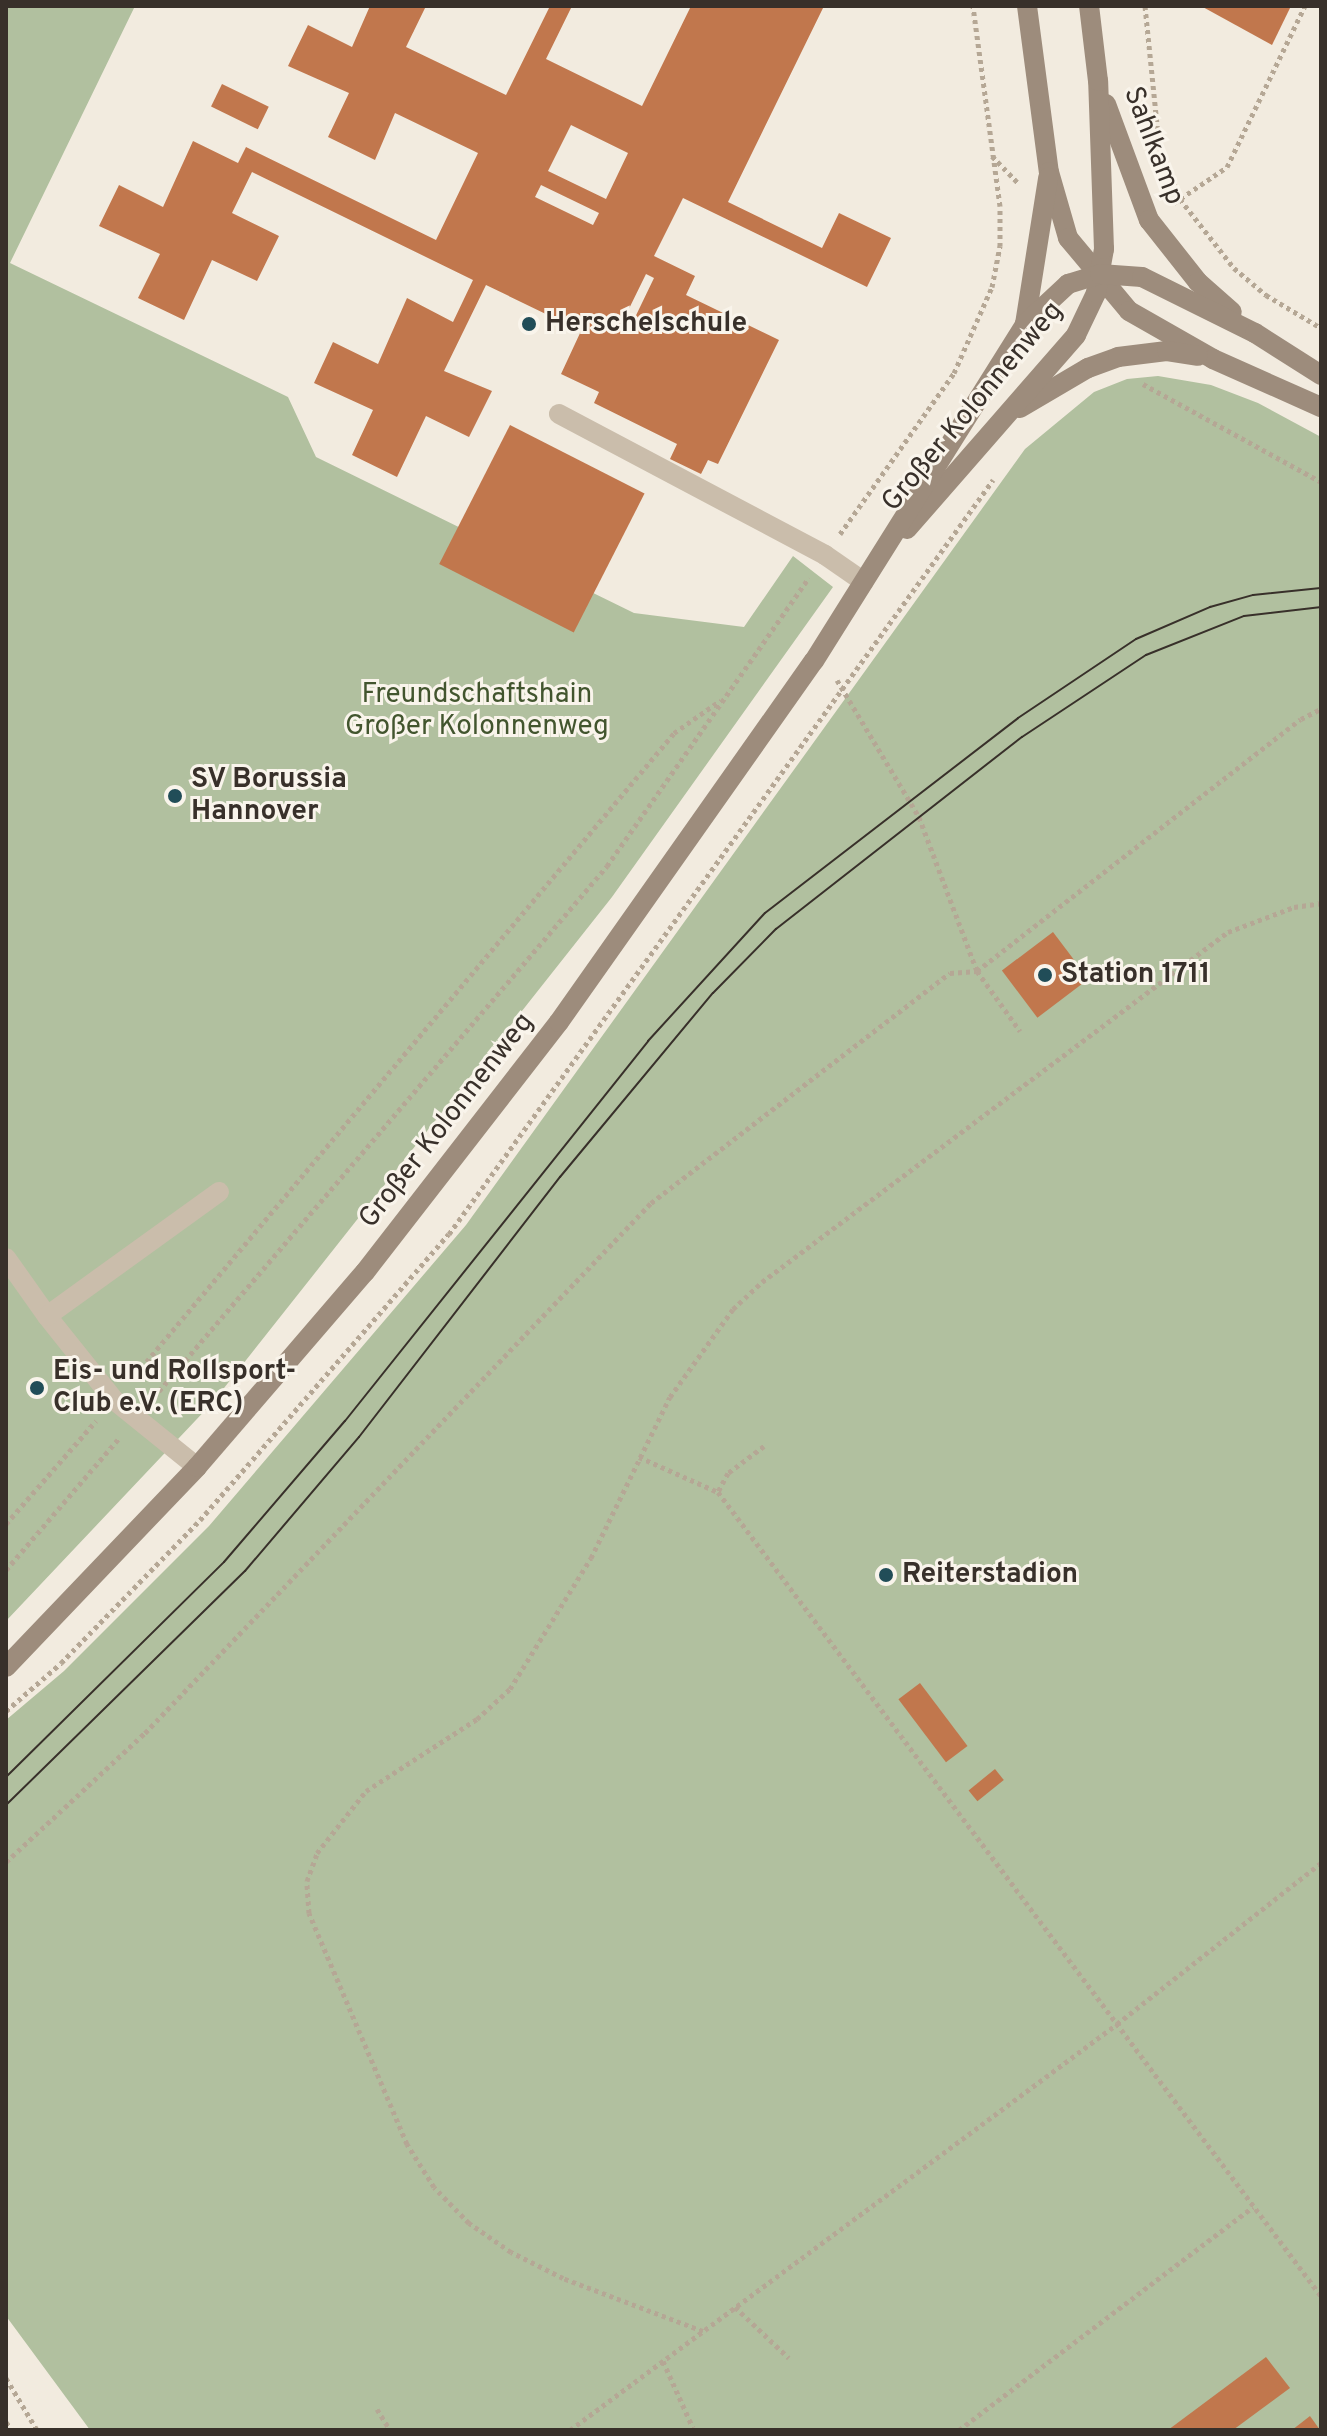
<!DOCTYPE html>
<meta charset="utf-8">
<style>
body{margin:0}
#map{position:relative;width:1327px;height:2436px;overflow:hidden;background:#f2ebdf;font-family:Overpass,sans-serif}
div>[style]{position:absolute}
[style*='--x']{left:calc(var(--x)*1px);top:calc(var(--y)*1px);width:calc(var(--w)*1px);rotate:calc(var(--a)*1deg)}
.green>*{inset:0;background:#b1c09f}
.building>*{inset:0;background:#c1774d;transform-origin:0 0}
.path>*{height:5px;margin-top:-2.5px;transform-origin:0;background:repeating-linear-gradient(90deg,#b5a795 0 4px,transparent 0 8px)}
.lane>*{height:20px;margin:-10px;padding:0 10px;transform-origin:10px;border-radius:10px;background:#cabdab}
.secondary>*{height:20px;margin:-10px;padding:0 10px;transform-origin:10px;border-radius:10px;background:#9d8c7c}
.tram>*{height:2px;margin:-1px;padding:0 1px;transform-origin:1px;border-radius:1px;background:#38302a}
.dots>*{width:22px;height:22px;translate:-50% -50%;box-sizing:border-box;border:4px solid #f9f4eb;border-radius:50%}
span{translate:-50% -50%;white-space:nowrap;text-align:center;line-height:1.15;-webkit-text-stroke:6px #f9f4eb;paint-order:stroke}
.street-label{font-size:28px;color:#38302a}
.poi-label{font-size:28px;color:#38302a;font-weight:700}
.left{translate:0 -50%;text-align:left}
.park-label{font-size:28px;color:#42552e}
.frame{position:absolute;inset:0;border:8px solid #38302a;pointer-events:none}
</style>
<div id="map">
<div class="green">
<div style="clip-path:polygon(6px 6px,135px 6px,10px 263px,288px 397px,316px 457px,634px 613px,744px 627px,793px 556px,833px 587px,612px 897px,213px 1402px,6px 1621px)"></div>
<div style="clip-path:polygon(1158px 376px,1211px 385px,1258px 403px,1321px 437px,1321px 2430px,90px 2430px,6px 2316px,6px 1720px,64px 1671px,209px 1526px,466px 1225px,1025px 449px,1094px 392px,1127px 379px)"></div>
</div>
<div class="building">
<div style="clip-path:polygon(evenodd,370px 6px,426px 6px,406px 47px,506px 95px,550px 6px,572px 6px,546px 59px,642px 106px,691px 6px,824px 6px,728px 202px,822px 248px,839px 213px,891px 238px,867px 287px,683px 198px,654px 256px,695px 276px,686px 295px,779px 340px,718px 464px,708px 460px,701px 474px,670px 459px,677px 444px,594px 403px,599px 392px,561px 374px,581px 331px,486px 285px,444px 371px,492px 391px,469px 437px,426px 416px,397px 477px,352px 455px,373px 410px,314px 383px,333px 342px,378px 364px,407px 298px,453px 322px,473px 280px,252px 172px,232px 213px,279px 236px,257px 281px,212px 260px,184px 320px,138px 298px,160px 254px,99px 226px,119px 185px,163px 207px,193px 141px,238px 163px,246px 147px,436px 240px,478px 153px,395px 113px,375px 160px,328px 137px,349px 93px,288px 66px,308px 25px,352px 47px,370px 6px,571px 125px,628px 153px,606px 199px,548px 171px,571px 125px,370px 6px,541px 185px,599px 213px,593px 225px,535px 197px,541px 185px,370px 6px,646px 274px,654px 278px,628px 332px,620px 327px,646px 274px)"></div>
<div style="clip-path:polygon(1201px 6px,1291px 6px,1272px 45px)"></div>
<div style="left:222px;top:84px;width:52px;height:25px;rotate:26deg"></div>
<div style="left:510px;top:425px;width:151px;height:156px;rotate:27deg"></div>
<div style="left:1053px;top:932px;width:59px;height:64px;rotate:53deg"></div>
<div style="left:920px;top:1683px;width:79px;height:27px;rotate:53deg"></div>
<div style="left:995px;top:1769px;width:14px;height:34px;rotate:51deg"></div>
<div style="clip-path:polygon(1266px 2357px,1290px 2388px,1233px 2430px,1168px 2430px)"></div>
<div style="clip-path:polygon(1310px 2416px,1320px 2430px,1292px 2430px)"></div>
</div>
<div class="path">
<div style="--x:1145;--y:6;--w:139;--a:84.2"></div>
<div style="--x:1159;--y:144;--w:59;--a:69.1"></div>
<div style="--x:1180;--y:199;--w:88;--a:52"></div>
<div style="--x:1234;--y:268;--w:42;--a:40.2"></div>
<div style="--x:1266;--y:295;--w:64;--a:31"></div>
<div style="--x:992;--y:156;--w:37;--a:46"></div>
<div style="--x:1174;--y:203;--w:64;--a:-34.2"></div>
<div style="--x:1227;--y:167;--w:179;--a:-64.2"></div>
<div style="--x:1143;--y:384;--w:203;--a:28.8"></div>
<div style="--x:840;--y:534;--w:197;--a:-54.7"></div>
<div style="--x:954;--y:373;--w:94;--a:-66.2"></div>
<div style="--x:992;--y:287;--w:42;--a:-79"></div>
<div style="--x:1000;--y:246;--w:40;--a:-90"></div>
<div style="--x:1000;--y:206;--w:202;--a:-97.7"></div>
<div style="--x:837;--y:680;--w:160;--a:59.1"></div>
<div style="--x:919;--y:817;--w:165;--a:69.4"></div>
<div style="--x:977;--y:971;--w:74;--a:54.4"></div>
<div style="--x:131;--y:1380;--w:845;--a:-49.99"></div>
<div style="--x:674;--y:733;--w:57;--a:-35.1"></div>
<div style="--x:154;--y:1397;--w:698;--a:-49.53"></div>
<div style="--x:607;--y:866;--w:352;--a:-55"></div>
<div style="--x:764;--y:1446;--w:45;--a:143.1"></div>
<div style="--x:728;--y:1473;--w:21;--a:118"></div>
<div style="--x:718;--y:1492;--w:1005;--a:53.13"></div>
<div style="--x:639;--y:1457;--w:86;--a:23.9"></div>
<div style="--x:6;--y:1524;--w:137;--a:-48.9"></div>
<div style="--x:6;--y:1570;--w:174;--a:-49.4"></div>
<div style="--x:6;--y:1711;--w:73;--a:-41.1"></div>
<div style="--x:61;--y:1663;--w:199;--a:-45.8"></div>
<div style="--x:200;--y:1520;--w:379;--a:-49"></div>
<div style="--x:449;--y:1234;--w:930;--a:-54.19"></div>
<div style="--x:6;--y:1862;--w:190;--a:-42.9"></div>
<div style="--x:145;--y:1733;--w:733;--a:-46.33"></div>
<div style="--x:651;--y:1203;--w:377;--a:-37.6"></div>
<div style="--x:950;--y:973;--w:27;--a:-4"></div>
<div style="--x:977;--y:971;--w:410;--a:-37.9"></div>
<div style="--x:1301;--y:719;--w:22;--a:-27"></div>
<div style="--x:735;--y:2307;--w:74;--a:43.4"></div>
<div style="--x:703;--y:2331;--w:150;--a:-159.3"></div>
<div style="--x:563;--y:2278;--w:58;--a:-153.4"></div>
<div style="--x:511;--y:2252;--w:51;--a:-145.4"></div>
<div style="--x:469;--y:2223;--w:50;--a:-134.2"></div>
<div style="--x:434;--y:2187;--w:51;--a:-122.1"></div>
<div style="--x:407;--y:2144;--w:251;--a:-113"></div>
<div style="--x:309;--y:1913;--w:32;--a:-94"></div>
<div style="--x:307;--y:1881;--w:30;--a:-70"></div>
<div style="--x:317;--y:1853;--w:79;--a:-51.7"></div>
<div style="--x:366;--y:1791;--w:132;--a:-33"></div>
<div style="--x:477;--y:1719;--w:45;--a:-42.3"></div>
<div style="--x:510;--y:1689;--w:154;--a:-58.3"></div>
<div style="--x:591;--y:1558;--w:179;--a:-63.9"></div>
<div style="--x:670;--y:1397;--w:108;--a:-54.4"></div>
<div style="--x:733;--y:1309;--w:40;--a:-43"></div>
<div style="--x:762;--y:1282;--w:583;--a:-36.91"></div>
<div style="--x:1228;--y:932;--w:71;--a:-20.7"></div>
<div style="--x:1294;--y:907;--w:27;--a:-8"></div>
<div style="--x:663;--y:2361;--w:73;--a:65.9"></div>
<div style="--x:6;--y:2378;--w:61;--a:59.2"></div>
<div style="--x:377;--y:2409;--w:25;--a:58"></div>
<div style="--x:6;--y:2422;--w:10;--a:53"></div>
<div style="--x:570;--y:2430;--w:681;--a:-36.58"></div>
<div style="--x:1117;--y:2024;--w:260;--a:-38.3"></div>
<div style="--x:959;--y:2430;--w:369;--a:-37.2"></div>
</div>
<div class="lane">
<div style="--x:559;--y:414;--w:301;--a:27.9"></div>
<div style="--x:825;--y:555;--w:47;--a:34.7"></div>
<div style="--x:6;--y:1258;--w:71;--a:54.7"></div>
<div style="--x:197;--y:1467;--w:107;--a:-141.1"></div>
<div style="--x:114;--y:1400;--w:107;--a:-128.6"></div>
<div style="--x:47;--y:1316;--w:212;--a:-35.8"></div>
</div>
<div class="secondary">
<div style="--x:1027;--y:6;--w:167;--a:82.5"></div>
<div style="--x:1049;--y:172;--w:69;--a:73.9"></div>
<div style="--x:1068;--y:238;--w:95;--a:50.1"></div>
<div style="--x:1129;--y:311;--w:97;--a:29.7"></div>
<div style="--x:1213;--y:359;--w:118;--a:24"></div>
<div style="--x:1106;--y:104;--w:124;--a:69.7"></div>
<div style="--x:1149;--y:220;--w:79;--a:51.7"></div>
<div style="--x:1198;--y:282;--w:45;--a:41.4"></div>
<div style="--x:1025;--y:324;--w:148;--a:-81"></div>
<div style="--x:1020;--y:408;--w:79;--a:-30.5"></div>
<div style="--x:1088;--y:368;--w:32;--a:-20"></div>
<div style="--x:1118;--y:357;--w:49;--a:-7"></div>
<div style="--x:1167;--y:351;--w:31;--a:9"></div>
<div style="--x:907;--y:529;--w:257;--a:-48.9"></div>
<div style="--x:1076;--y:335;--w:47;--a:-64.5"></div>
<div style="--x:1096;--y:293;--w:45;--a:-79.7"></div>
<div style="--x:1104;--y:249;--w:168;--a:-92"></div>
<div style="--x:1098;--y:81;--w:76;--a:-96.8"></div>
<div style="--x:6;--y:1667;--w:277;--a:-46.3"></div>
<div style="--x:197;--y:1467;--w:257;--a:-49.3"></div>
<div style="--x:365;--y:1272;--w:316;--a:-52.2"></div>
<div style="--x:559;--y:1022;--w:442;--a:-54.8"></div>
<div style="--x:814;--y:661;--w:398;--a:-57.9"></div>
<div style="--x:1025;--y:324;--w:59;--a:-42.9"></div>
<div style="--x:1068;--y:284;--w:34;--a:-17"></div>
<div style="--x:1100;--y:274;--w:42;--a:4.1"></div>
<div style="--x:1142;--y:277;--w:126;--a:26.4"></div>
<div style="--x:1255;--y:333;--w:78;--a:32.5"></div>
</div>
<div class="tram">
<div style="--x:6;--y:1777;--w:306;--a:-44.6"></div>
<div style="--x:224;--y:1562;--w:186;--a:-49.4"></div>
<div style="--x:345;--y:1421;--w:486;--a:-51.4"></div>
<div style="--x:648;--y:1041;--w:173;--a:-47.6"></div>
<div style="--x:765;--y:913;--w:319;--a:-37.6"></div>
<div style="--x:1018;--y:718;--w:142;--a:-33.8"></div>
<div style="--x:1136;--y:639;--w:81;--a:-23.4"></div>
<div style="--x:1210;--y:607;--w:45;--a:-15.6"></div>
<div style="--x:1253;--y:595;--w:68;--a:-5.9"></div>
<div style="--x:6;--y:1805;--w:334;--a:-44.4"></div>
<div style="--x:245;--y:1571;--w:176;--a:-49.6"></div>
<div style="--x:359;--y:1437;--w:329;--a:-52.3"></div>
<div style="--x:560;--y:1177;--w:239;--a:-50.3"></div>
<div style="--x:713;--y:993;--w:90;--a:-45.5"></div>
<div style="--x:776;--y:929;--w:312;--a:-38"></div>
<div style="--x:1022;--y:737;--w:149;--a:-33.5"></div>
<div style="--x:1146;--y:655;--w:105;--a:-21.7"></div>
<div style="--x:1244;--y:616;--w:78;--a:-6.7"></div>
</div>
<div class="dots">
<div style="left:529px;top:324px;background:#214d58"></div>
<div style="left:175px;top:796px;background:#214d58"></div>
<div style="left:1045px;top:975px;background:#214d58"></div>
<div style="left:37px;top:1388px;background:#214d58"></div>
<div style="left:886px;top:1575px;background:#214d58"></div>
</div>
<div class="street-label">
<span style="left:1153px;top:146px;rotate:69deg">Sahlkamp</span>
<span style="left:973px;top:407px;rotate:-50deg">Großer Kolonnenweg</span>
<span style="left:447px;top:1121px;rotate:-52deg">Großer Kolonnenweg</span>
</div>
<div class="poi-label">
<span class="left" style="left:545px;top:324px">Herschelschule</span>
<span class="left" style="left:191px;top:796px">SV Borussia<br>Hannover</span>
<span class="left" style="left:1061px;top:975px">Station 1711</span>
<span class="left" style="left:53px;top:1388px">Eis- und Rollsport-<br>Club e.V. (ERC)</span>
<span class="left" style="left:902px;top:1575px">Reiterstadion</span>
</div>
<div class="park-label">
<span style="left:477px;top:711px">Freundschaftshain<br>Großer Kolonnenweg</span>
</div>
<div class="frame"></div>
</div>
